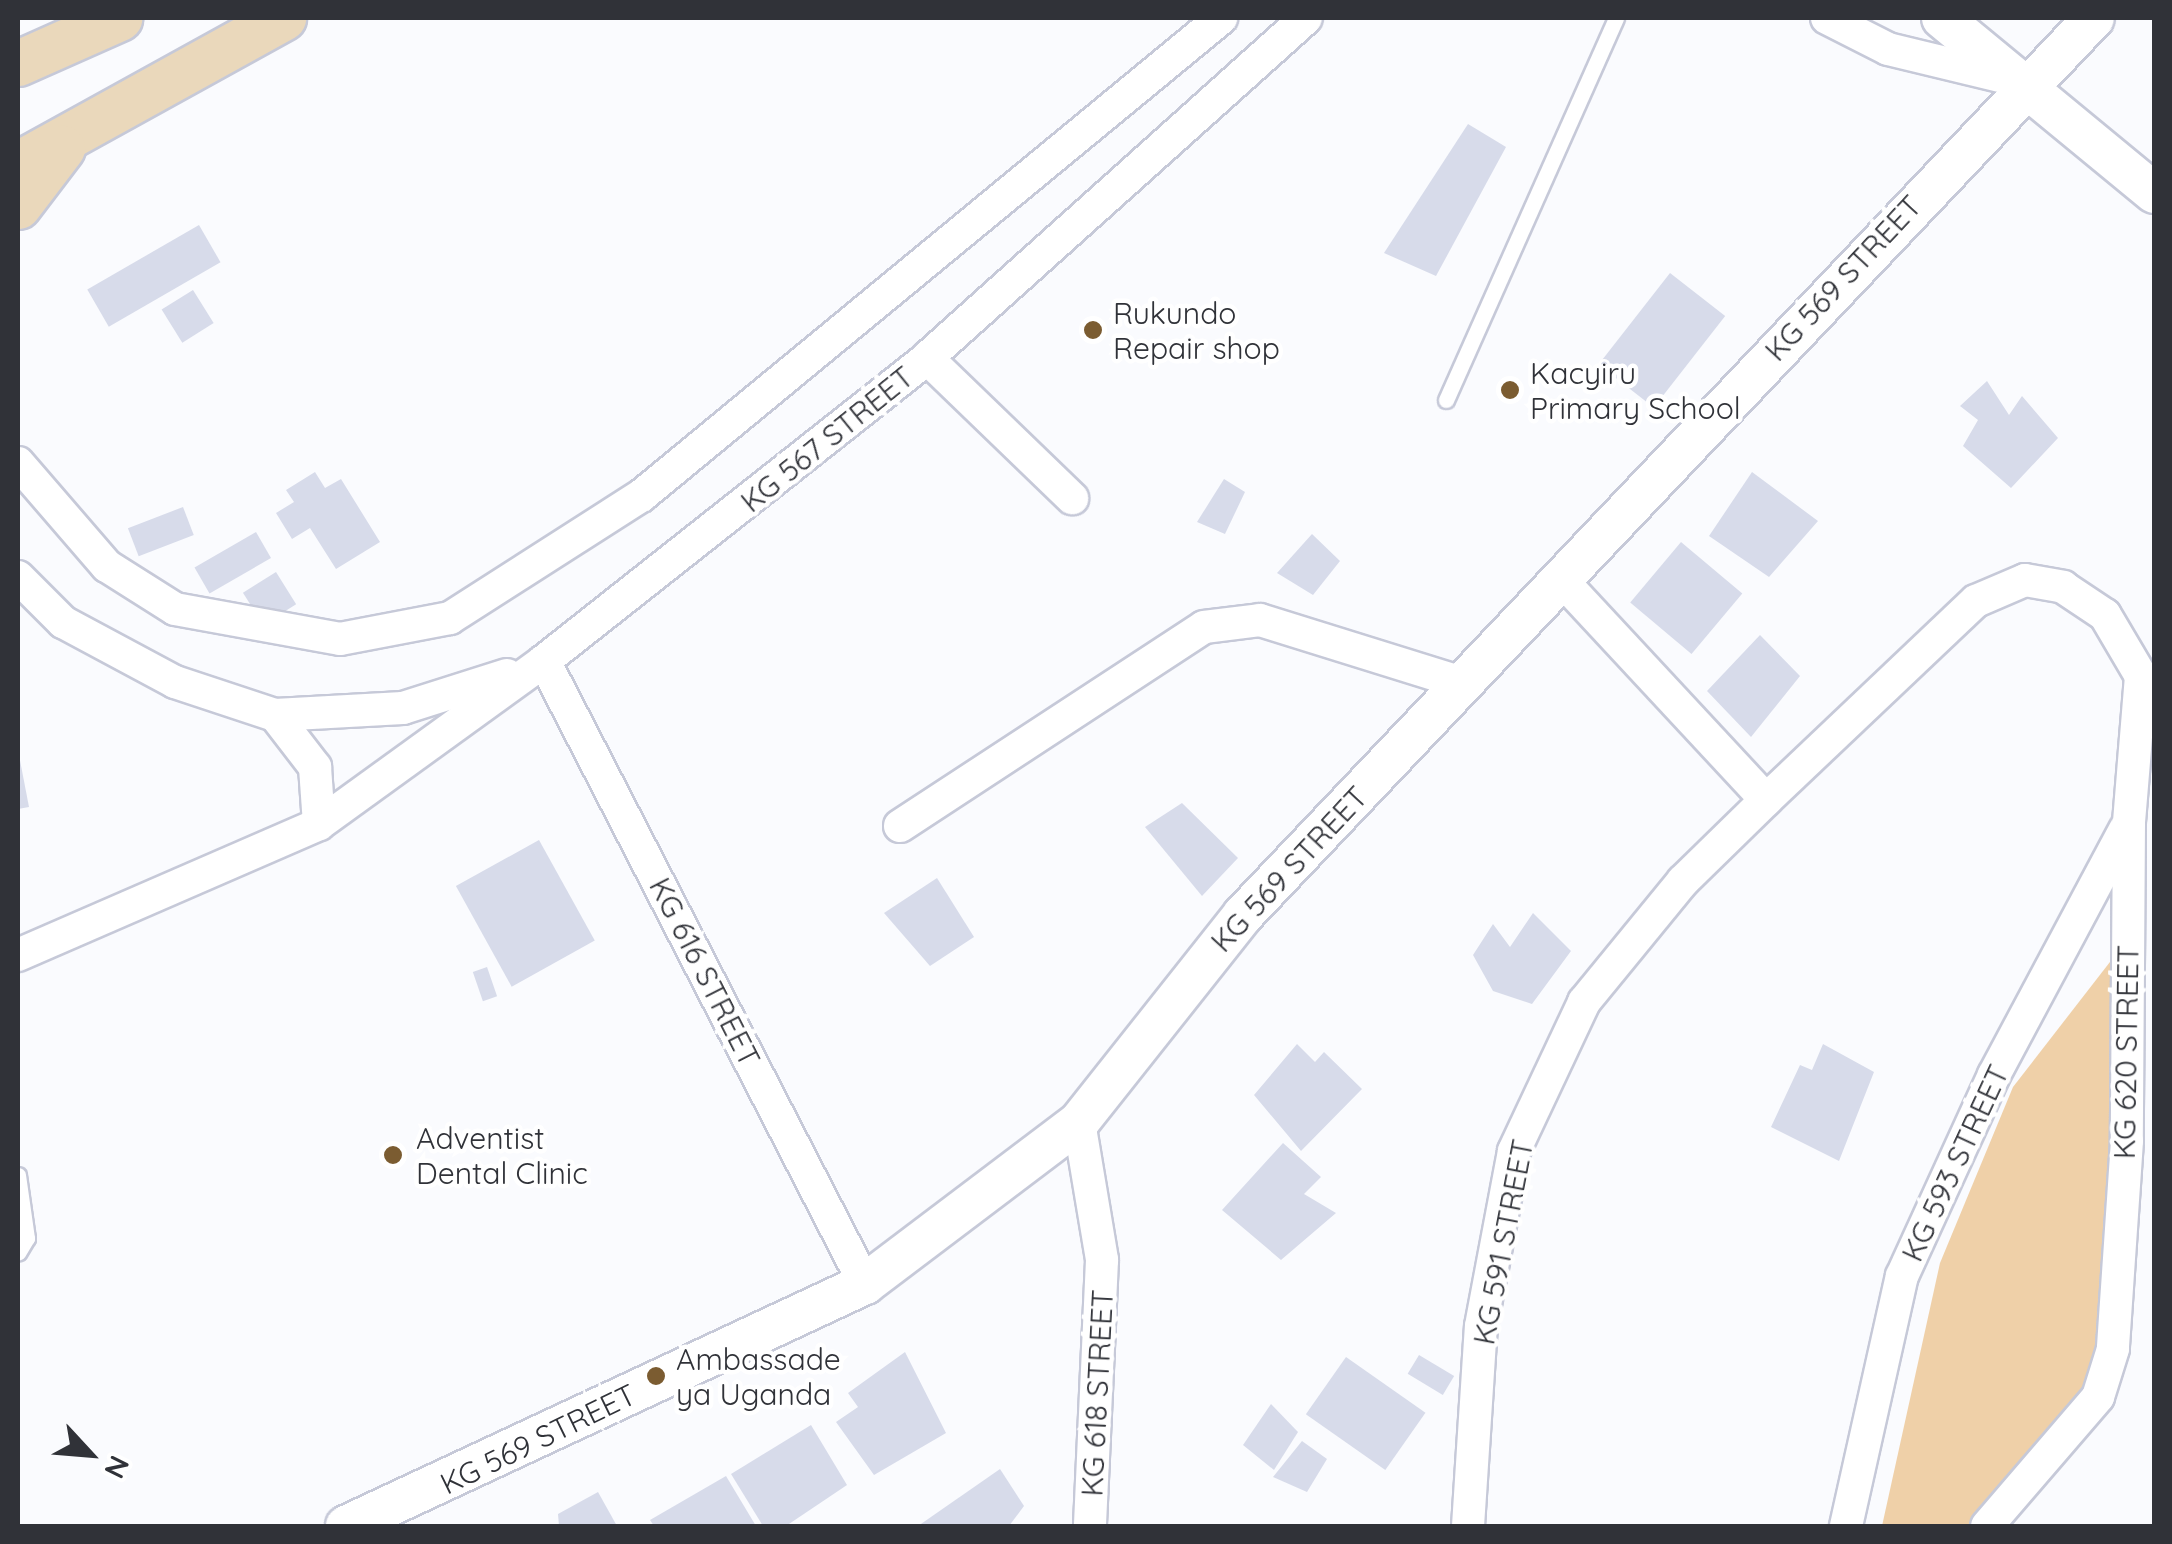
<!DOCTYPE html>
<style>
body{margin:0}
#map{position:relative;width:2172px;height:1544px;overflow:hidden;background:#fafbfe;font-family:Quicksand,sans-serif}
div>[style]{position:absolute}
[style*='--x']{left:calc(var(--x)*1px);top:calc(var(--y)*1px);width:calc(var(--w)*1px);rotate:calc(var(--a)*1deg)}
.green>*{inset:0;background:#efd0a8}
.building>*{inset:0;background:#d7dbea;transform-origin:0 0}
.roads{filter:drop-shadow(2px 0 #c6c9d8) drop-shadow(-2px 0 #c6c9d8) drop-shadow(0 2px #c6c9d8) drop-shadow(0 -2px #c6c9d8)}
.service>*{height:15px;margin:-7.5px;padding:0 7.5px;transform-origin:7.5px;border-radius:7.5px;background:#fff}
.minor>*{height:32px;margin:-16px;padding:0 16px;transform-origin:16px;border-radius:16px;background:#fff}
.tertiary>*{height:40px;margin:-20px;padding:0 20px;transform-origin:20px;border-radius:20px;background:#fff}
.secondary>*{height:45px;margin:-22.5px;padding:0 22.5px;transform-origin:22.5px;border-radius:22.5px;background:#ead8bb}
.dots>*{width:28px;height:28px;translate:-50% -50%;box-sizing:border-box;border:5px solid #fff;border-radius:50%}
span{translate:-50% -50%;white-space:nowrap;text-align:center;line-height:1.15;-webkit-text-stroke:9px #fff;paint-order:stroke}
.street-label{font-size:30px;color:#303238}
.poi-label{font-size:30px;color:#303238}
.left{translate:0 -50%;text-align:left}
.frame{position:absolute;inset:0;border:20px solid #303238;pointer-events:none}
.north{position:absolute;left:40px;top:1404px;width:100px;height:100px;-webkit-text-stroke:8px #fff;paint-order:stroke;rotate:116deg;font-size:28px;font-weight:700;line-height:40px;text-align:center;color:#303238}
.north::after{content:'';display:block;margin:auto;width:35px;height:45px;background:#303238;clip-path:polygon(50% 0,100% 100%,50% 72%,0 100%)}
</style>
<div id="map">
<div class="green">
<div style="clip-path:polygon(2127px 940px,2100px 1404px,1990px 1526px,1882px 1526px,1940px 1263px,2013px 1087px)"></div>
</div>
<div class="building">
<div style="clip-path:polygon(1468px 124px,1506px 147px,1436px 276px,1384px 253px)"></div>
<div style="left:199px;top:225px;width:43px;height:129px;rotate:60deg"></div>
<div style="left:1670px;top:273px;width:70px;height:116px;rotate:38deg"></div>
<div style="left:193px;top:290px;width:39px;height:37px;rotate:58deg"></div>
<div style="clip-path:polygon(1987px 381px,2009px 415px,2022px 396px,2058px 438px,2011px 488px,1963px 446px,1978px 420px,1960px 406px)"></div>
<div style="clip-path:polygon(315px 472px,325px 488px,341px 479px,380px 542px,336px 569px,310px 528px,292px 539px,276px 513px,294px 502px,286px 490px)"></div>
<div style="clip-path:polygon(1752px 472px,1818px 521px,1769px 577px,1709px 536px)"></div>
<div style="clip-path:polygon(1224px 479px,1245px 492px,1225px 534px,1197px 522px)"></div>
<div style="left:183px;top:507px;width:30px;height:59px;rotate:69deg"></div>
<div style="left:256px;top:532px;width:30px;height:71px;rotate:60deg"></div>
<div style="clip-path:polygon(1312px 534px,1340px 561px,1313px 595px,1277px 573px)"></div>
<div style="left:1681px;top:542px;width:80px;height:79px;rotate:40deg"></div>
<div style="left:276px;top:572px;width:38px;height:39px;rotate:58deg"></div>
<div style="clip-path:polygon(1760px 635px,1800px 676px,1751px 737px,1707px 691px)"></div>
<div style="clip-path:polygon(18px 750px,29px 807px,18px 809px)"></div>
<div style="clip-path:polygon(1182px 803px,1238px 858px,1202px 896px,1145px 827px)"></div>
<div style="left:539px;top:840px;width:115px;height:95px;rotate:61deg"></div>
<div style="clip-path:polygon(937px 878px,974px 937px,930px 966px,884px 913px)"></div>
<div style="clip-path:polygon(1533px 913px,1571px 951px,1532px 1004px,1493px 991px,1473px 955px,1493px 924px,1510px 947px)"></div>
<div style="left:487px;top:967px;width:31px;height:15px;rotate:71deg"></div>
<div style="clip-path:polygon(1297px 1044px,1315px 1062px,1324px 1052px,1362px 1089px,1301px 1151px,1254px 1095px)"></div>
<div style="clip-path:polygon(1823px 1044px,1874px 1072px,1839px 1161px,1771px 1127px,1800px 1065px,1812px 1070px)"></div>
<div style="clip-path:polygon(1283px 1143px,1321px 1177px,1304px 1194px,1336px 1213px,1281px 1260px,1222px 1210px)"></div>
<div style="clip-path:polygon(905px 1352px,946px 1433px,874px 1475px,836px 1422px,858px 1407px,848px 1393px)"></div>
<div style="left:1419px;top:1355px;width:41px;height:22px;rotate:31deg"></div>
<div style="left:1346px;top:1357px;width:97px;height:70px;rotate:35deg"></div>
<div style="clip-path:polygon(1271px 1404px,1298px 1432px,1274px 1470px,1243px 1445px)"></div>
<div style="clip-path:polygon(811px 1425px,847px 1485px,786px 1526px,763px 1526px,731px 1474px)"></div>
<div style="clip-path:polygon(1302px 1441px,1327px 1459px,1307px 1492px,1273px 1477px)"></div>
<div style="clip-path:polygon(1000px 1469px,1024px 1506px,1009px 1526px,918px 1526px)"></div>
<div style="clip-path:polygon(726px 1476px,756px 1526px,654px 1526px,650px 1520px)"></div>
<div style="clip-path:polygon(598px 1492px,617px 1526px,559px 1526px,558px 1514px)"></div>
</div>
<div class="roads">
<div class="service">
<div style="--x:1446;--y:400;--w:418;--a:-66"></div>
<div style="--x:18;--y:1175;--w:64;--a:81.9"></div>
<div style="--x:27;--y:1238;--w:17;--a:121"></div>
</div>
<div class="minor">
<div style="--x:1827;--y:18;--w:68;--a:26.9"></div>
<div style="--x:1888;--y:49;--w:132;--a:13.6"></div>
<div style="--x:927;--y:358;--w:202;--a:44"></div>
<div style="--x:18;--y:463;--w:136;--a:49.2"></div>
<div style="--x:107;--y:566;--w:80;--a:32.3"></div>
<div style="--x:175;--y:609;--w:168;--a:10.3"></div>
<div style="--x:340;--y:639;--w:112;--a:-10.8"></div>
<div style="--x:450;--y:618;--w:227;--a:-32.6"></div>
<div style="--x:641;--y:496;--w:752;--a:-39.49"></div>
<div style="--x:18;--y:577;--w:64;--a:45"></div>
<div style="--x:63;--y:622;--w:127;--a:28.2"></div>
<div style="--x:175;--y:682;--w:105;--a:18.3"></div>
<div style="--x:275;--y:715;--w:128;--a:-3.1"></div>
<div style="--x:403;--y:708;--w:109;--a:-17.6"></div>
<div style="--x:1559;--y:577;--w:304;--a:47.1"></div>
<div style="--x:544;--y:661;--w:701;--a:62.74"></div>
<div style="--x:275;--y:715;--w:66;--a:52.4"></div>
<div style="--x:315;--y:767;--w:57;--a:86"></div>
<div style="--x:900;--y:826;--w:363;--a:-33.2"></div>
<div style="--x:1204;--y:627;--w:56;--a:-7.1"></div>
<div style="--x:1260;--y:620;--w:212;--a:17.3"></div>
<div style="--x:18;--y:955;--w:328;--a:-23.5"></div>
<div style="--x:319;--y:824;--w:278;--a:-35.9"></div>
<div style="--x:544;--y:661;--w:488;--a:-38.3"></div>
<div style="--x:927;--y:358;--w:509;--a:-41.9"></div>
<div style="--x:1079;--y:1122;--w:140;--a:80.5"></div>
<div style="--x:1102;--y:1260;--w:266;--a:92.6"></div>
<div style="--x:1468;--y:1526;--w:200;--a:-86.3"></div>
<div style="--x:1481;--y:1326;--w:178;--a:-79.3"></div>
<div style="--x:1514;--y:1151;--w:165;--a:-64.8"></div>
<div style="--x:1584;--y:1002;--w:156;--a:-50.7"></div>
<div style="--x:1683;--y:881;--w:116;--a:-44.3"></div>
<div style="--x:1766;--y:800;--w:289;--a:-43.5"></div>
<div style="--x:1976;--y:601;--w:53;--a:-23.2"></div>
<div style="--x:2025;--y:580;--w:39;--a:10"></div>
<div style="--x:2063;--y:587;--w:50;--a:33.7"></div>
<div style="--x:2105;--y:615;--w:71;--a:59.5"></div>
<div style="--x:2141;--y:676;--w:147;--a:94.7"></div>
<div style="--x:2129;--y:823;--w:318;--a:90.4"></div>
<div style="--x:2127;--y:1141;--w:208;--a:93.9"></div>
<div style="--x:2113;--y:1349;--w:50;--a:107.4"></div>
<div style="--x:2098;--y:1397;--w:170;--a:130.7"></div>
<div style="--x:1846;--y:1526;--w:256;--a:-77.4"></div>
<div style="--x:1902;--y:1276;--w:221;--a:-65.4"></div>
<div style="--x:1994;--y:1075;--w:278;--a:-61.9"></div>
</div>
<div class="tertiary">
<div style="--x:1942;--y:18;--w:275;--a:39.5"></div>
<div style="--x:346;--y:1526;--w:573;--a:-25"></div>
<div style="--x:865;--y:1284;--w:268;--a:-37.1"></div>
<div style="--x:1079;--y:1122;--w:264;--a:-51.6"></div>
<div style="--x:1243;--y:915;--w:1236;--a:-46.51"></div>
</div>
<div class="secondary">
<div style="--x:18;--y:63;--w:111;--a:-24"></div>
<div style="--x:18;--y:164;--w:303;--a:-28.9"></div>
<div style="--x:18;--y:206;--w:73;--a:-52.8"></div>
</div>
</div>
<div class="dots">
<div style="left:1093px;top:330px;background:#7b5c31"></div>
<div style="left:1510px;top:390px;background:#7b5c31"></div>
<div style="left:393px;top:1155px;background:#7b5c31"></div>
<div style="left:656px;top:1376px;background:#7b5c31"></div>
</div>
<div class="street-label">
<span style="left:1843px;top:278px;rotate:-47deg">KG 569 STREET</span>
<span style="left:827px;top:439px;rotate:-39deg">KG 567 STREET</span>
<span style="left:1289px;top:869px;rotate:-47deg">KG 569 STREET</span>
<span style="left:705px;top:972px;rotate:63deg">KG 616 STREET</span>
<span style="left:2126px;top:1052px;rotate:-89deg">KG 620 STREET</span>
<span style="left:1955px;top:1163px;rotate:-65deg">KG 593 STREET</span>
<span style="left:1503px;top:1242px;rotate:-79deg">KG 591 STREET</span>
<span style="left:1097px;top:1393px;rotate:-87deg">KG 618 STREET</span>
<span style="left:538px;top:1439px;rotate:-26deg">KG 569 STREET</span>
</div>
<div class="poi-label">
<span class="left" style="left:1113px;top:330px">Rukundo<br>Repair shop</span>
<span class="left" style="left:1530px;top:390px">Kacyiru<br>Primary School</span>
<span class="left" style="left:416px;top:1155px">Adventist<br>Dental Clinic</span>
<span class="left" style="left:676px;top:1376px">Ambassade<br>ya Uganda</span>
</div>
<div class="frame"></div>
<div class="north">N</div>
</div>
